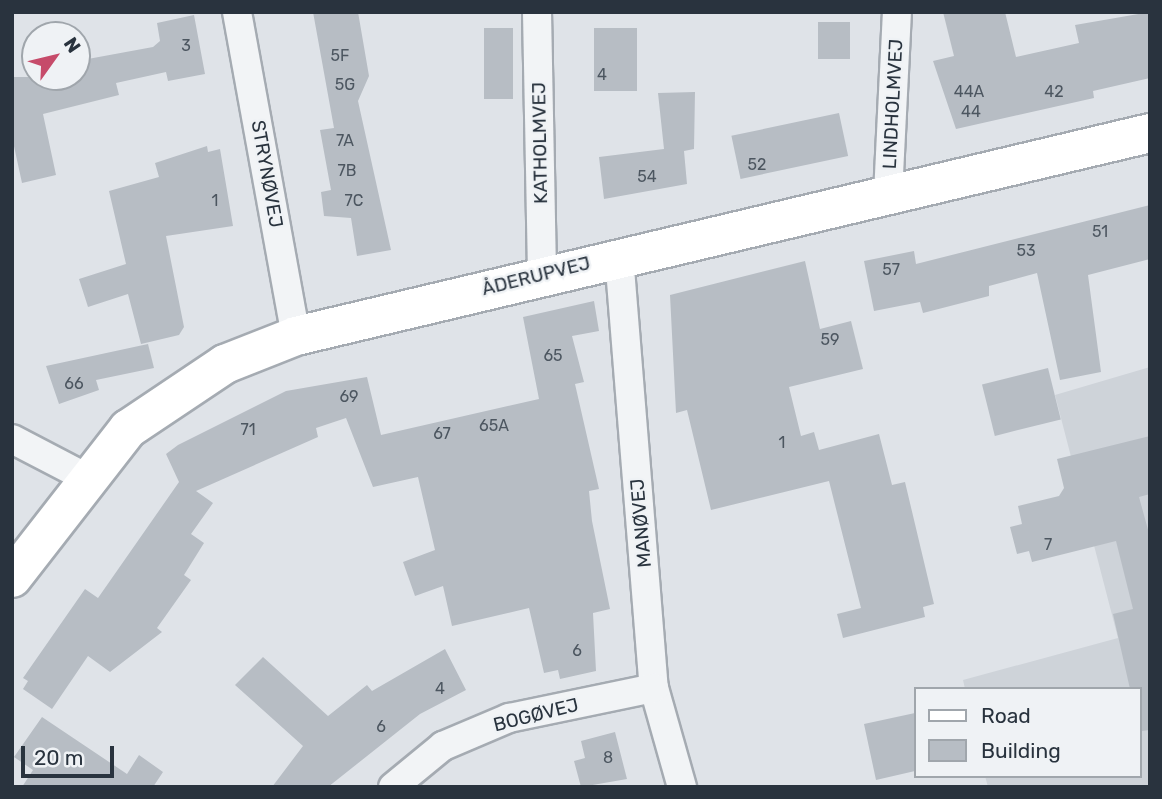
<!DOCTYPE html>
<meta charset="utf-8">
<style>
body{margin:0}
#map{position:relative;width:1162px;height:799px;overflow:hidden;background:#dfe3e8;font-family:Rubik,sans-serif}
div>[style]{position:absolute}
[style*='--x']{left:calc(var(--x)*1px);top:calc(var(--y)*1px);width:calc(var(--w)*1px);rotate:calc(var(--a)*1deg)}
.built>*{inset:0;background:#ced3d9}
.building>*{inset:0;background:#b7bdc4;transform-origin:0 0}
.roads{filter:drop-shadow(2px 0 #a5abb2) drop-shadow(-2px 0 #a5abb2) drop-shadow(0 2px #a5abb2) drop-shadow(0 -2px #a5abb2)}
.street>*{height:28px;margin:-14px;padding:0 14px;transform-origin:14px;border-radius:14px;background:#f2f4f6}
.secondary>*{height:38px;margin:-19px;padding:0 19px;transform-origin:19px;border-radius:19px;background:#fff}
span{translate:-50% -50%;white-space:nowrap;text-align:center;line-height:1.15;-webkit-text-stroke:5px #eff2f5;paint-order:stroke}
.number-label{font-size:16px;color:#4c5660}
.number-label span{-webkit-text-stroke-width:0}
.street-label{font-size:19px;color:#29333e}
.frame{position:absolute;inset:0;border:14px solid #29333e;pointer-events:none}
.legend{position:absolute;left:914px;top:687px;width:228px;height:91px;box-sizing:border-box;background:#eff2f5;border:2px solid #a0a6ac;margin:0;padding:9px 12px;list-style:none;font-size:21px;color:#29333e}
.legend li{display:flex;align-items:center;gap:14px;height:35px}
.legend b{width:35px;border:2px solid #a0a6ac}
.north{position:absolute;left:21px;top:21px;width:70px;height:70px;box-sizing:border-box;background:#eff2f5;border:2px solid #a0a6ac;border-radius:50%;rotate:56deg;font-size:19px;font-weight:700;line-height:28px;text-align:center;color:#29333e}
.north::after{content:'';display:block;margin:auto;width:24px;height:32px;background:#c64b6a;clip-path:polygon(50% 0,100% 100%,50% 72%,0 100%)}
.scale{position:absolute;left:21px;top:746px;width:93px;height:32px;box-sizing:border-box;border:4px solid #29333e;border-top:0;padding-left:9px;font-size:21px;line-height:24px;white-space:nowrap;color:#29333e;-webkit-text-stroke:5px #eff2f5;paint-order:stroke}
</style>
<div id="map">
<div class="built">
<div style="clip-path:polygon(1150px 367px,1150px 787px,988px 787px,985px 776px,1139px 776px,1139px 689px,965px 689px,963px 680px,1118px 638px,1055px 395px)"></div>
</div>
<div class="building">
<div style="clip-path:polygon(313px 12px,358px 12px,369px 76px,358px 101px,391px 250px,357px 256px,351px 218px,324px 216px,321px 192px,331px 190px,320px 130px,334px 128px)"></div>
<div style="clip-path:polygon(943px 12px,1005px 12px,1016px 57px,1079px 43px,1075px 25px,1150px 12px,1150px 78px,1093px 91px,1094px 98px,956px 129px,933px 61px,954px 56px)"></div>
<div style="clip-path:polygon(194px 15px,205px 74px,168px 81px,166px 72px,116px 83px,119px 95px,43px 114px,56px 175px,22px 183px,12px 137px,12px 77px,77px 77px,77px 61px,153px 47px,160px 41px,157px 23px)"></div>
<div style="left:818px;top:22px;width:32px;height:37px"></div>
<div style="left:484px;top:28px;width:29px;height:71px"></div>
<div style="left:594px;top:28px;width:43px;height:63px"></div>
<div style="clip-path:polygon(695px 92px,694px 149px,684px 151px,687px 184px,604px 199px,599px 157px,664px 149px,658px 93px)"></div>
<div style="left:839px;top:113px;width:44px;height:110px;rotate:78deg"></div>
<div style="clip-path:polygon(207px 146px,208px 152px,220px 149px,233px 226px,166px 236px,184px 327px,179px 335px,141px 344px,128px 294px,88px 307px,79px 279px,126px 264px,109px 191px,159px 177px,155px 163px)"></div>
<div style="clip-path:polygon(1150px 205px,1150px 259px,1088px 275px,1101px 372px,1060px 380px,1037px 273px,989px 286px,989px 296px,923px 313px,920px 302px,874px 311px,864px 261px,914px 251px,916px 264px)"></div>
<div style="clip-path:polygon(805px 261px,820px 329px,851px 321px,863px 369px,789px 387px,801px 436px,814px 432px,819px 450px,879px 434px,892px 485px,905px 482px,934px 604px,923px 607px,925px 617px,843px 638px,837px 614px,861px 608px,829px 481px,711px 510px,687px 410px,676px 413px,670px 295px)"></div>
<div style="clip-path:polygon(594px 301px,599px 331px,572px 336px,584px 382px,575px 384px,599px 489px,589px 491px,592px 521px,610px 609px,593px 613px,596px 671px,560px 679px,558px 670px,544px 673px,529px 608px,452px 626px,443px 586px,415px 596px,403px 562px,435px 550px,418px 477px,373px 487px,346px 418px,316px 428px,318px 437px,196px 491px,213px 503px,191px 534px,204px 543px,184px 575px,191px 580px,157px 628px,162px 632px,110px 672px,88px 656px,52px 709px,23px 689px,28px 681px,23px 678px,85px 589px,98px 598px,179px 482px,166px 454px,178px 445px,286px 391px,367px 377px,381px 435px,539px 399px,523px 317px)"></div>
<div style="clip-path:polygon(148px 344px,154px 368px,96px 380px,99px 390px,59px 404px,46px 366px)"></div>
<div style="left:1048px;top:368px;width:53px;height:68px;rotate:76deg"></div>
<div style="clip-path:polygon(1150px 436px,1150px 494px,1139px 497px,1150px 537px,1150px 730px,1141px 731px,1139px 689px,1130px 689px,1113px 614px,1133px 609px,1116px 541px,1032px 562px,1029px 551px,1017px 554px,1010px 527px,1022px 524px,1018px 506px,1059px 496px,1064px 488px,1057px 459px)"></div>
<div style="clip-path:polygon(445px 649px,466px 690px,420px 714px,328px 787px,272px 787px,303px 746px,235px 685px,263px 657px,328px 716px,367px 685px,372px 691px)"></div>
<div style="clip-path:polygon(915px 713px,915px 771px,876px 780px,864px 724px)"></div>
<div style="clip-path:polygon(42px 717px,127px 774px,139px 755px,163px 772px,153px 787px,22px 787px,33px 770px,14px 757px)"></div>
<div style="clip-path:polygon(615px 732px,627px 779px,581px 787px,574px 761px,585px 758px,581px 741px)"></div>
</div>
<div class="roads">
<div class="street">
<div style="--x:237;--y:12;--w:329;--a:79.7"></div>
<div style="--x:537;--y:12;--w:262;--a:88.9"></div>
<div style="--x:888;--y:195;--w:183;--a:-87.2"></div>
<div style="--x:619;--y:256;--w:433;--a:85.4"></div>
<div style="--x:654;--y:688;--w:103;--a:74.2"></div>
<div style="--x:12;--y:439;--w:82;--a:27.5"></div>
<div style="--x:393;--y:787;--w:65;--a:-39.4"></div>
<div style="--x:443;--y:746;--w:72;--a:-23"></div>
<div style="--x:509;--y:718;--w:148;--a:-11.7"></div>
</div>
<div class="secondary">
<div style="--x:12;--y:578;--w:189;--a:-52.1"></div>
<div style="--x:128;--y:429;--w:117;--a:-33.8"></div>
<div style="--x:225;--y:364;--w:76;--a:-21.5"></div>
<div style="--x:296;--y:336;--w:878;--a:-13.37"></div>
</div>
</div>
<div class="number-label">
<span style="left:186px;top:46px">3</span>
<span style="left:340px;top:56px">5F</span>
<span style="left:602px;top:75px">4</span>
<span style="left:345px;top:85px">5G</span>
<span style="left:969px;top:92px">44A</span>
<span style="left:1054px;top:92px">42</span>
<span style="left:971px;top:112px">44</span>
<span style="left:345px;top:141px">7A</span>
<span style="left:757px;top:165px">52</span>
<span style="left:347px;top:171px">7B</span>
<span style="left:647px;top:177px">54</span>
<span style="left:215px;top:201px">1</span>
<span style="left:354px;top:201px">7C</span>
<span style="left:1100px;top:232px">51</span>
<span style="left:1026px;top:251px">53</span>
<span style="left:891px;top:270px">57</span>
<span style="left:830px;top:340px">59</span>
<span style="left:553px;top:356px">65</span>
<span style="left:74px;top:384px">66</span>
<span style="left:349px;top:397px">69</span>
<span style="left:494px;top:426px">65A</span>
<span style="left:248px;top:430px">71</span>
<span style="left:442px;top:434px">67</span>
<span style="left:782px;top:443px">1</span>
<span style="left:1048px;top:545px">7</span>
<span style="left:577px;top:651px">6</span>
<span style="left:440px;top:689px">4</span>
<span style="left:381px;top:727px">6</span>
<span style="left:608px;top:758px">8</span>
</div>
<div class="street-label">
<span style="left:893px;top:104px;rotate:-87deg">LINDHOLMVEJ</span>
<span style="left:540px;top:143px;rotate:-91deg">KATHOLMVEJ</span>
<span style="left:267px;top:174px;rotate:80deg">STRYNØVEJ</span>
<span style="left:536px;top:276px;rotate:-14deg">ÅDERUPVEJ</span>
<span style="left:641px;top:523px;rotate:-95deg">MANØVEJ</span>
<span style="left:536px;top:715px;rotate:-14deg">BOGØVEJ</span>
</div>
<div class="frame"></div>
<ul class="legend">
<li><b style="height:9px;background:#fff"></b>Road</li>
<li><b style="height:19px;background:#b7bdc4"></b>Building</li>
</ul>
<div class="north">N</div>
<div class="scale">20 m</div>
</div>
